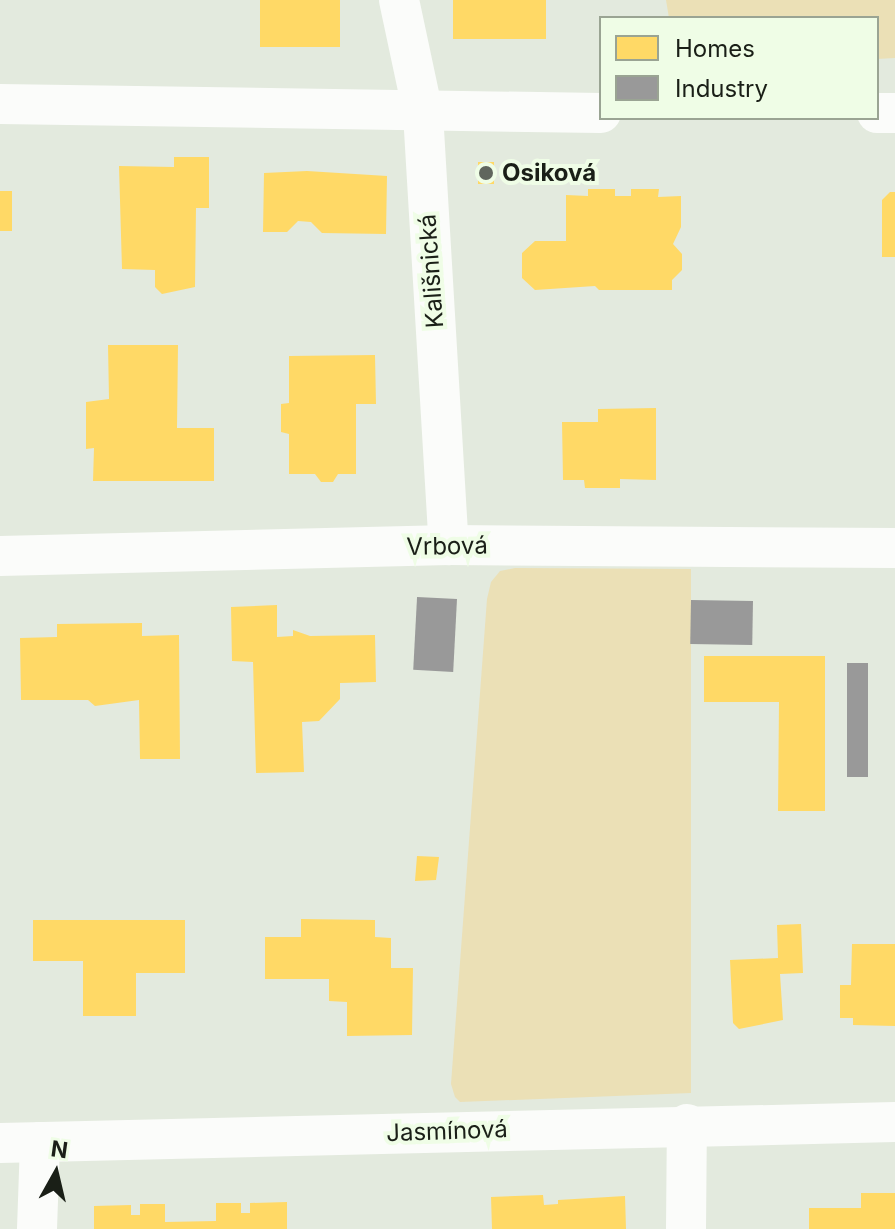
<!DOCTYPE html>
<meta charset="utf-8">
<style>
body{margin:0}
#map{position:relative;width:895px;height:1229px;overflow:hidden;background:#e3eade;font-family:Inter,sans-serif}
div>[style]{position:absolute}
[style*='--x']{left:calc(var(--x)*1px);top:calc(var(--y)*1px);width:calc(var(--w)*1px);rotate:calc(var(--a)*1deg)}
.green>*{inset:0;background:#ebe0b6}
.homes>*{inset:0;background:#ffd966;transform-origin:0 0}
.industry>*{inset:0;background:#999;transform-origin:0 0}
.minor>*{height:40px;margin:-20px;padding:0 20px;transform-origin:20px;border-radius:20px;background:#fbfcfa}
.dots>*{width:22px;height:22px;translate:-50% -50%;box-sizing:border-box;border:4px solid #effde6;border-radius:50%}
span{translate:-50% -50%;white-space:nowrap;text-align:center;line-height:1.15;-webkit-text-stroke:8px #effde6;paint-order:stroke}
.poi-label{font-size:24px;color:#1a1f17;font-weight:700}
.left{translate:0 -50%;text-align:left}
.street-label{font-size:24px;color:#1a1f17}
.legend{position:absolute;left:599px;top:16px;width:280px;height:104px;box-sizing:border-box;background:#effde6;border:2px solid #9aa493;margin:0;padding:10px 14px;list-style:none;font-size:24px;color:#1a1f17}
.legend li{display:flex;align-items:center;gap:16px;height:40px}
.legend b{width:40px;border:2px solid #9aa493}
.north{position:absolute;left:16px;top:1133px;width:80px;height:80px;-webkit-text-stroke:6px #effde6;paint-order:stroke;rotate:8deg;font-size:22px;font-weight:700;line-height:32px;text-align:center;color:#1a1f17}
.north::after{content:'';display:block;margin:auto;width:28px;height:36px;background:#1a1f17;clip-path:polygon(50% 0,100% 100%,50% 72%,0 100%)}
</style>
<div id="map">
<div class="green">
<div style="clip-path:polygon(666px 0,895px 0,895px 58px,877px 59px,877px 18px,669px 18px)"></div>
<div style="clip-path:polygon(515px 568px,691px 569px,691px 1093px,460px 1102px,455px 1097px,451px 1084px,487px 599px,491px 582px,500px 571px)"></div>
</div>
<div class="homes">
<div style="left:260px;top:0;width:80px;height:47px"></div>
<div style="left:453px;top:0;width:93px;height:39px"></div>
<div style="clip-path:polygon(174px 157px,209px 157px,209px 208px,196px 208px,195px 287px,162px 294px,155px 287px,155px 270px,122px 269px,119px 166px,174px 167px)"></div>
<div style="left:478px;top:162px;width:16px;height:22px"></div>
<div style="clip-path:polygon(307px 171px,387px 176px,386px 234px,322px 233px,311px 222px,298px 221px,287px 232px,263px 232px,264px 173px)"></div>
<div style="clip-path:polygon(588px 189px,615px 189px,615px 196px,631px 196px,631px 189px,659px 189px,658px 197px,681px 196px,681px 227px,673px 244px,682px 254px,682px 270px,672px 280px,672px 290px,599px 290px,595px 286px,535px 290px,522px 278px,522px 253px,535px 241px,566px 241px,566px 195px,588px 196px)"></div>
<div style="left:0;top:191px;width:12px;height:40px"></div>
<div style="clip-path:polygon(890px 192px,895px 192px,895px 257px,882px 257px,882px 200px)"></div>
<div style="clip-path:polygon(108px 345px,178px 345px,177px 428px,214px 428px,214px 481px,93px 481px,94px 448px,86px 449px,86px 402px,109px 399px)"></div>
<div style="clip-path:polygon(375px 355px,376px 404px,356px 404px,356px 474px,338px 474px,333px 482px,321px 482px,315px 474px,289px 474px,289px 434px,281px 432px,281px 404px,289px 403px,289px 356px)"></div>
<div style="clip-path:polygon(656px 408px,656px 480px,620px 479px,620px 488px,585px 488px,584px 480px,563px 480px,562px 422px,598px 422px,598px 409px)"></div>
<div style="clip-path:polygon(277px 605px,277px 637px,293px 636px,293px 630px,310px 636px,375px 635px,376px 682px,340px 683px,340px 699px,319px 721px,302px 722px,304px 772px,256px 773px,253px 662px,232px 661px,231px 607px)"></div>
<div style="clip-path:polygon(142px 623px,142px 636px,179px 635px,180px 759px,140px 759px,139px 700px,95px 706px,88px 700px,21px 700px,20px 638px,57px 637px,57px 624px)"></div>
<div style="clip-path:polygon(704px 656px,825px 656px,825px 811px,778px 811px,779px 702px,704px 702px)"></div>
<div style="clip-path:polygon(417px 856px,439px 857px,436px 880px,415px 881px)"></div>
<div style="clip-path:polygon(301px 919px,375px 920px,375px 937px,391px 938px,391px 968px,413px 968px,412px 1035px,347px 1036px,347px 1002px,329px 1001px,329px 979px,265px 979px,265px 937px,301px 937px)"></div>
<div style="clip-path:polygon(33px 920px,185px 920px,185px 973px,136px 973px,136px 1016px,83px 1016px,83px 961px,33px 961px)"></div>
<div style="clip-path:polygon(801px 924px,803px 973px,780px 974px,783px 1020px,739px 1029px,733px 1023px,730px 960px,778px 958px,777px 925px)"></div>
<div style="clip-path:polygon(852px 944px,895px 944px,895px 1026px,853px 1025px,853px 1018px,840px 1018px,840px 985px,851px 985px)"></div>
<div style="clip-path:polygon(861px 1193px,895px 1193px,895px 1229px,809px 1229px,809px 1208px,861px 1208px)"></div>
<div style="clip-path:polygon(543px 1195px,544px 1205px,558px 1204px,558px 1200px,625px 1196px,626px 1229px,492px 1229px,491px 1197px)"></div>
<div style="clip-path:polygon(287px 1202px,287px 1229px,94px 1229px,94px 1206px,131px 1205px,131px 1215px,140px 1215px,140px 1204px,165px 1204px,165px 1222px,216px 1221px,216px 1203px,241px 1203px,241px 1213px,250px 1213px,250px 1203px)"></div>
</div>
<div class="industry">
<div style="left:457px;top:599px;width:73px;height:40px;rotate:93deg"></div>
<div style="left:691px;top:600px;width:62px;height:44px;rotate:1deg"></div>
<div style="left:847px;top:663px;width:21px;height:114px"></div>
</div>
<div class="minor">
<div style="--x:399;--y:0;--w:116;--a:78"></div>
<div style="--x:423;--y:113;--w:433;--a:86.6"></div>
<div style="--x:0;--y:104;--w:601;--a:0.86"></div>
<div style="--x:877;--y:113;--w:18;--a:0"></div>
<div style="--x:0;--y:556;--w:449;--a:-1.4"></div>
<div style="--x:449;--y:545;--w:446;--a:0.4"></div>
<div style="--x:0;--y:1143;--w:895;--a:-1.34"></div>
<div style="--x:37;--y:1229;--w:87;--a:-88"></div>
<div style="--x:686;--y:1229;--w:105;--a:-89.5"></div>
</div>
<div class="dots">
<div style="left:486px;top:173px;background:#60665d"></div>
</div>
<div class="poi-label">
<span class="left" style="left:502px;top:173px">Osiková</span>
</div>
<div class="street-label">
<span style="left:431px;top:271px;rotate:-94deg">Kališnická</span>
<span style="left:447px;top:546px;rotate:-1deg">Vrbová</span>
<span style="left:447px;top:1131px;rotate:-2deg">Jasmínová</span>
</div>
<ul class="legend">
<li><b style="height:22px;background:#ffd966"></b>Homes</li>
<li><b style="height:22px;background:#999"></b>Industry</li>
</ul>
<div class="north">N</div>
</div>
